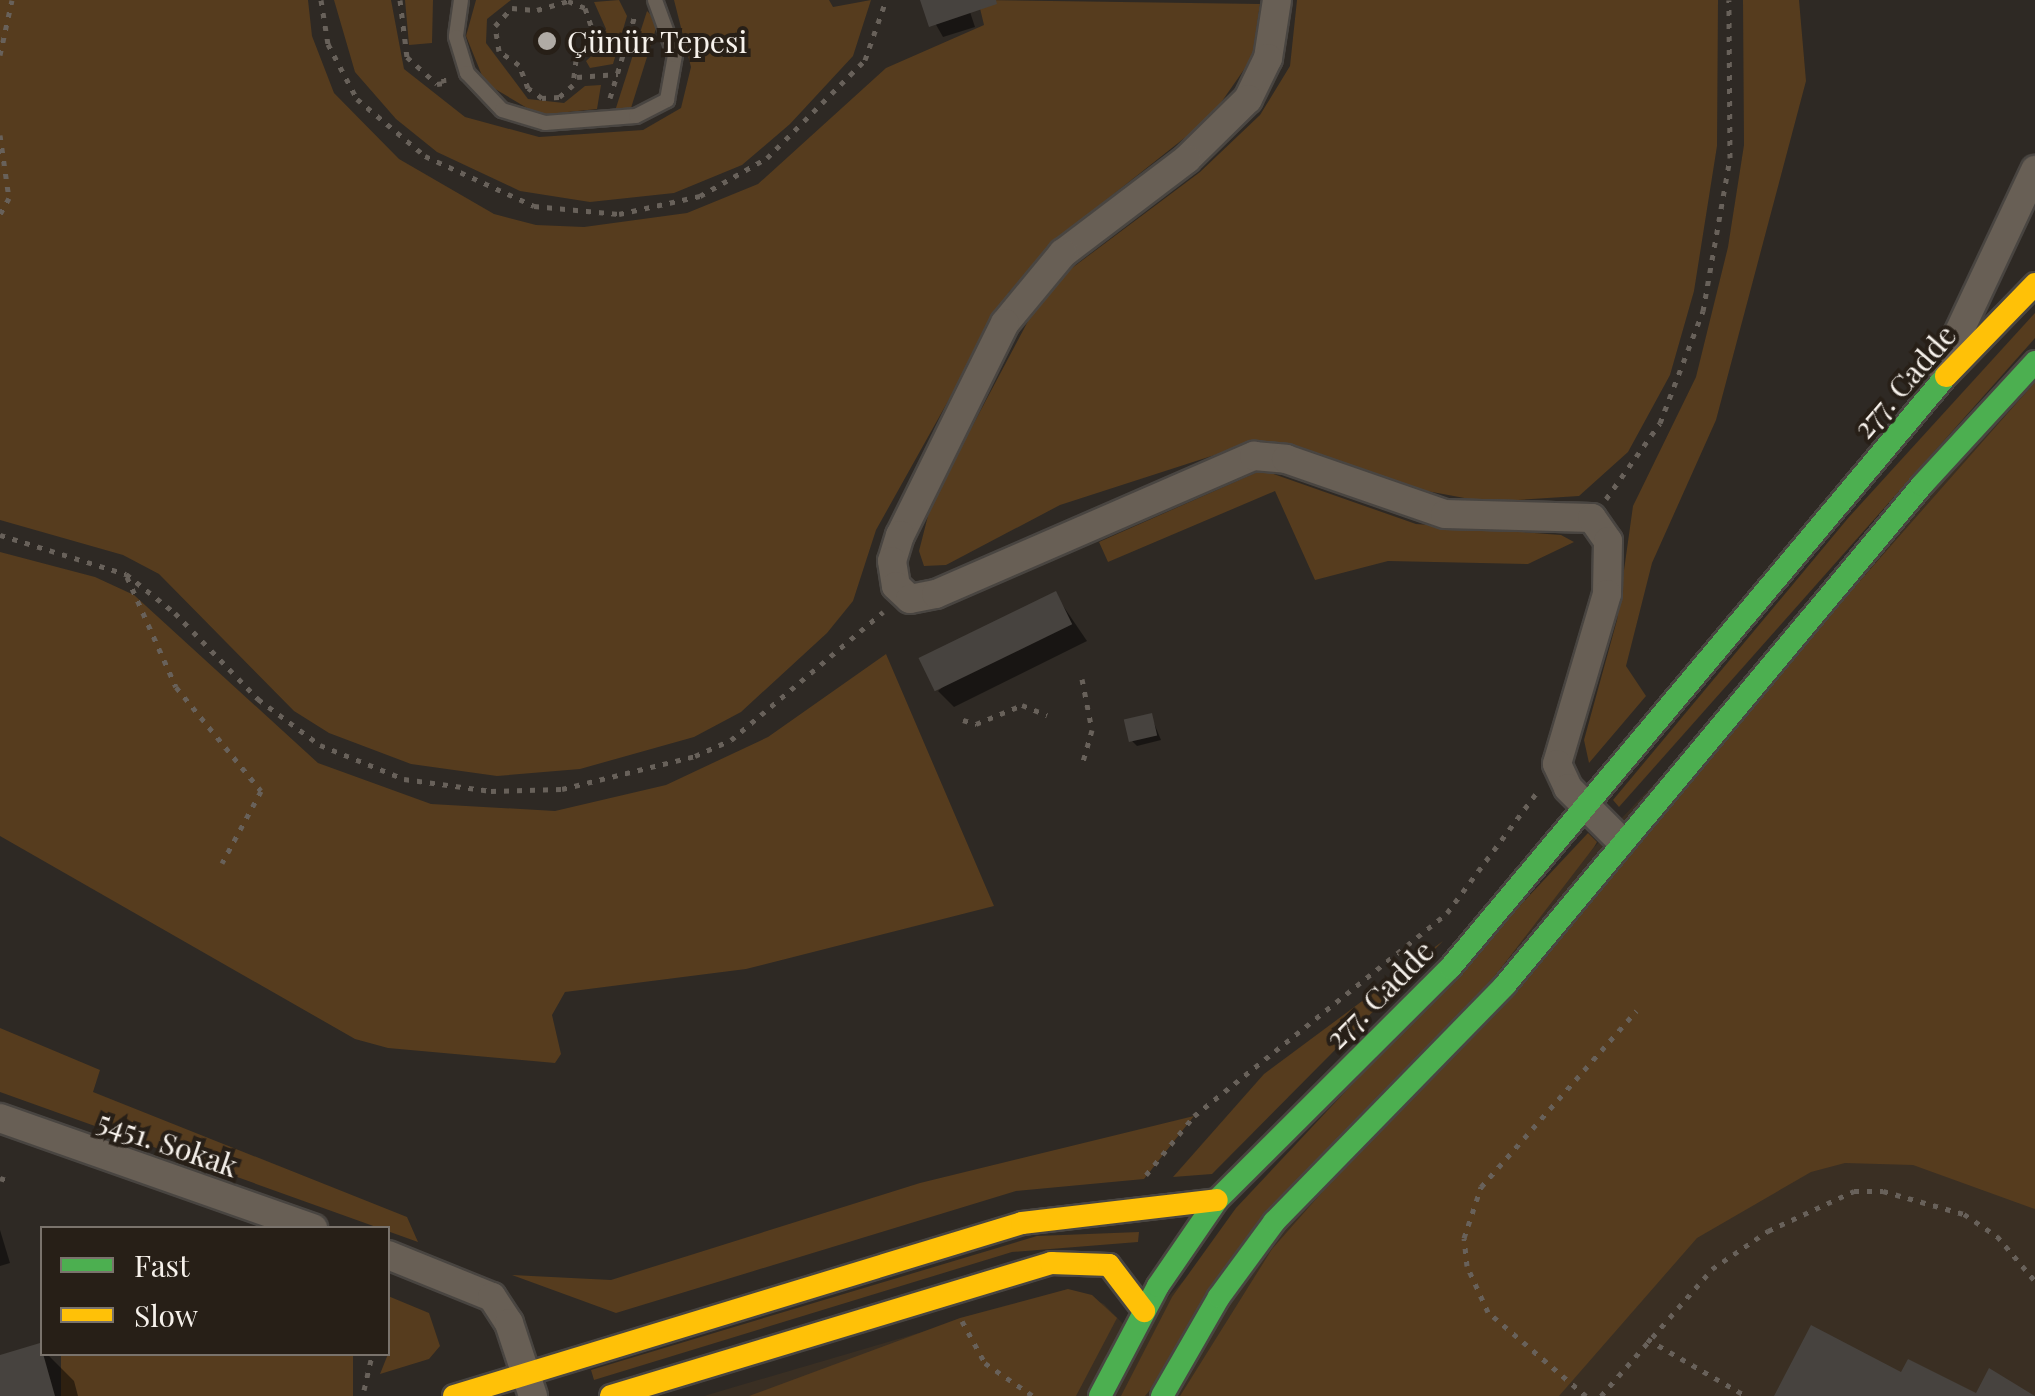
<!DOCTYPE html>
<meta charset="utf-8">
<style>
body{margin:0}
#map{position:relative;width:2035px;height:1396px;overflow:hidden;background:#2e2924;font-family:"Playfair Display",serif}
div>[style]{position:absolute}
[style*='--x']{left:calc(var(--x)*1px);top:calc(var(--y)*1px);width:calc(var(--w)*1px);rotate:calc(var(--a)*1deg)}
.built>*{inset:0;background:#3a2f23}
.green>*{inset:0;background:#563c1e;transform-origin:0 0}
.shadow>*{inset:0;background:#0007}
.building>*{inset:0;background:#47433f;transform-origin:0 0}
.path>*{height:5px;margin-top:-2.5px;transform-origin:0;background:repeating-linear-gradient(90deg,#68615a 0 5px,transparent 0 13px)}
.roads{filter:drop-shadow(2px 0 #494541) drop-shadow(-2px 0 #494541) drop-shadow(0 2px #494541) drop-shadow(0 -2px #494541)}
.lane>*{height:14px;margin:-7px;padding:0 7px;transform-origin:7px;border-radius:7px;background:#685f55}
.street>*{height:28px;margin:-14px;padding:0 14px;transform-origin:14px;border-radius:14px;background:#685f55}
.fast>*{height:22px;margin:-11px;padding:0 11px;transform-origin:11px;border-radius:11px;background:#4caf50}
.slow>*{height:22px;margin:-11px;padding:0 11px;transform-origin:11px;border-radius:11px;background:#ffc107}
.dots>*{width:28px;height:28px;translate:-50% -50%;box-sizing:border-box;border:5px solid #271f17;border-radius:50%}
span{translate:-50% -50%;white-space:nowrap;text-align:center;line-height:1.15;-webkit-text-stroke:8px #271f17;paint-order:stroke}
.poi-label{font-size:30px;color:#f6f1eb}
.left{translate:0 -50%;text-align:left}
.street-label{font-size:30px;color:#f6f1eb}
.legend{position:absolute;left:40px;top:1226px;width:350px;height:130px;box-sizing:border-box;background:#271f17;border:2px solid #7a736c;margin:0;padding:12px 18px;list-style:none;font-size:30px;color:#f6f1eb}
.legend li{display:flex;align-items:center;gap:20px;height:50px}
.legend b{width:50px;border:2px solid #7a736c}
</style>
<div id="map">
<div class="built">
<div style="clip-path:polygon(2035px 382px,2035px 1396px,704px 1396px,1068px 1289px,1104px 1304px,1133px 1334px)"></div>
</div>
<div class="green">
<div style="clip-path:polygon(0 0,308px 0,312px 36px,334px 93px,399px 159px,494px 214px,536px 225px,584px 227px,687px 213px,758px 184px,886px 68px,984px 25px,978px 0,1260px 4px,1252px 58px,1211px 117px,1067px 231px,1009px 292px,876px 530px,853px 601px,827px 633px,741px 712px,694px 737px,580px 769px,497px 776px,411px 764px,329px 733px,294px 711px,159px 574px,123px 555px,0 520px)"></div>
<div style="clip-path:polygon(334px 0,391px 0,404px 69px,465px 117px,539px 137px,643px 130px,681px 108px,691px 67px,674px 0,829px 0,833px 7px,871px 0,853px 56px,790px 124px,742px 165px,674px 193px,590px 202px,520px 191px,437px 152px,396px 119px,355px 72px)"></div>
<div style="clip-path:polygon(405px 0,433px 0,432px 43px,409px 45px)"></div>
<div style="clip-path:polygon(476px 0,511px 0,487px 19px,486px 43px,528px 99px,564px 103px,585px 86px,601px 85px,597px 109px,539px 115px,485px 83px,466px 36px)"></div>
<div style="clip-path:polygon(619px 0,627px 16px,613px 64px,590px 68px,586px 61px,600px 48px,606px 29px,594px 2px)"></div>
<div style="clip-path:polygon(1297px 0,1718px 0,1717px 146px,1694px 291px,1670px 375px,1628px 452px,1579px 496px,1486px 502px,1416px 489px,1299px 447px,1258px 441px,1060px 505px,946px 565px,924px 566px,919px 551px,931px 504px,1036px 306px,1068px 271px,1200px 172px,1260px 115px,1290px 66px)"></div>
<div style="clip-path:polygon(1743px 0,1799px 0,1806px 81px,1716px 420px,1652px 563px,1626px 666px,1646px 696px,1589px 763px,1584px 740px,1617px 620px,1633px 506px,1696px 377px,1728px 247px,1744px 145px)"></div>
<div style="clip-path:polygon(647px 11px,658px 22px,631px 108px,615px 111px)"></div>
<div style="clip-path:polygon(2035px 313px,2035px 338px,1619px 807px,1613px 800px,1849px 517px)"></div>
<div style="clip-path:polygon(2035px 382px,2035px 1209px,1913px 1165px,1845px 1163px,1811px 1172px,1697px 1238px,1559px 1396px,1180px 1396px,1272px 1249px)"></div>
<div style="clip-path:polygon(1262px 470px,1416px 524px,1561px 535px,1574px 542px,1528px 564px,1388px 561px,1315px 580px,1275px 491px,1108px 562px,1099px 542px)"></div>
<div style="clip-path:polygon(0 552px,95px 577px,134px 595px,318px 763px,431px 804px,555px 811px,666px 785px,768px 737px,886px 654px,994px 906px,746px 969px,565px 992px,552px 1015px,561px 1054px,555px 1063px,388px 1048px,355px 1039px,0 836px)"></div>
<div style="clip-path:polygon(1588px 833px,1597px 842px,1594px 847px,1498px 972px,1145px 1396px,1121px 1396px,1172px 1297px,1236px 1208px)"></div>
<div style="clip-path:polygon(1443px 941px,1212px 1174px,1173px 1177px,1264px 1074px)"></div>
<div style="clip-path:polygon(0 1028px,100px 1070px,93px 1092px,407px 1217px,418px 1242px,0 1092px)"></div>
<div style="clip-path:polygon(1194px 1116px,1144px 1179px,1016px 1191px,616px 1313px,512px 1275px,611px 1280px,920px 1183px)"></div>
<div style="clip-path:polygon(1139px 1232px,1138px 1242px,1012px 1252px,594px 1380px,591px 1370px,1037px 1236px)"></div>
<div style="clip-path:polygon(1068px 1289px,1092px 1295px,1117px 1318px,1076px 1396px,749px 1396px,960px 1318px)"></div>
<div style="clip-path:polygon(388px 1296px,429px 1313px,440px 1346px,429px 1359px,380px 1374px,388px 1354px)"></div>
<div style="left:61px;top:1354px;width:292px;height:44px"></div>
</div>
<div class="shadow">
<div style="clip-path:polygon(922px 0,966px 0,975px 27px,943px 37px)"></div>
<div style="clip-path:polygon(1055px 594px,1087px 641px,954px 707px,938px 691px)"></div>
<div style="clip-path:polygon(1151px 716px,1161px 740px,1137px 746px,1132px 741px)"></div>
<div style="clip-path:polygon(0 1230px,10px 1263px,0 1266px)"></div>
<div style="clip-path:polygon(39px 1346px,74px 1381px,78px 1396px,0 1396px,0 1358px)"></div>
</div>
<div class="building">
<div style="clip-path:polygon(920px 0,996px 0,997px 4px,929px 27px)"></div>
<div style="left:1056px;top:591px;width:37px;height:153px;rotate:64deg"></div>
<div style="left:1152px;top:713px;width:23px;height:29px;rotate:77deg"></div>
<div style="clip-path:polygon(1811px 1325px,1901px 1372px,1908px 1359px,1976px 1393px,1989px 1368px,2035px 1396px,1774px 1396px)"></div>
<div style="clip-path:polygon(40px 1343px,55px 1396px,0 1396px,0 1355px)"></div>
</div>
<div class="path">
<div style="--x:321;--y:0;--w:45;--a:81"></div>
<div style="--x:328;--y:44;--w:62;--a:62.2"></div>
<div style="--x:357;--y:99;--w:89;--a:40"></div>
<div style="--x:425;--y:156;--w:120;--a:24.6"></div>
<div style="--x:534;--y:206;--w:85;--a:5.4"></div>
<div style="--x:619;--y:214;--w:83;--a:-12.5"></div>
<div style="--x:700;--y:196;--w:77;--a:-29.6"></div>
<div style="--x:767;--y:158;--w:139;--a:-45"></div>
<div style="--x:865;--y:60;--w:64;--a:-70.7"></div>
<div style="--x:400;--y:0;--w:57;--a:83"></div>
<div style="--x:407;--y:57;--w:40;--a:42"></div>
<div style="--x:437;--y:84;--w:7;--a:-8"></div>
<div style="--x:444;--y:83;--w:11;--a:-95"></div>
<div style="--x:568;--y:1;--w:18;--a:22"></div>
<div style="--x:585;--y:8;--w:28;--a:71"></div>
<div style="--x:594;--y:34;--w:32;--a:125"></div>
<div style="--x:576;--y:60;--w:25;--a:97"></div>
<div style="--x:573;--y:85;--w:18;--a:139"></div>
<div style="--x:559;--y:97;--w:17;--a:177"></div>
<div style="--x:542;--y:98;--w:17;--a:-144"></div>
<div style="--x:528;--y:88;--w:25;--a:-111"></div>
<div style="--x:519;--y:65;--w:24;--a:-145"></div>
<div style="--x:499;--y:51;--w:25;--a:-99"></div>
<div style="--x:495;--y:26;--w:25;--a:-47"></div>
<div style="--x:512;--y:8;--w:25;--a:5"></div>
<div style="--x:537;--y:10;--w:32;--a:-16"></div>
<div style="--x:0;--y:55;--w:56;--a:-77.7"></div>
<div style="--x:577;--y:77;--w:41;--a:-4.2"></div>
<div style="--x:610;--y:98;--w:90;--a:-73.2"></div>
<div style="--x:0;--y:135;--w:64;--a:81.9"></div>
<div style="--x:9;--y:198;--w:18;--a:119"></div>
<div style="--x:1606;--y:499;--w:93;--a:-54.6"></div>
<div style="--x:1660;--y:423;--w:120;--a:-69"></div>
<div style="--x:1703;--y:311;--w:155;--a:-80"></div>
<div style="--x:1730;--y:158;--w:158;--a:-90.4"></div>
<div style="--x:0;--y:535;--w:132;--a:17.2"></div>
<div style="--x:126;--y:574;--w:63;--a:38.5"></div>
<div style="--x:175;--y:613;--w:120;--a:46"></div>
<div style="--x:258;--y:699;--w:77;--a:36.6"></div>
<div style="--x:320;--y:745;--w:91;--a:22"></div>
<div style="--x:404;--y:779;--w:88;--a:7.9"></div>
<div style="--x:491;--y:791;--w:71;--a:-1.6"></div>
<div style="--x:562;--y:789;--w:137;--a:-13.9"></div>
<div style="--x:695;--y:756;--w:39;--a:-24"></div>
<div style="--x:731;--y:740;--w:199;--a:-40.1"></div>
<div style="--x:127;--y:577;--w:120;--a:66"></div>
<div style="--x:176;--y:687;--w:134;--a:50.7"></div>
<div style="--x:261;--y:791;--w:82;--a:118.4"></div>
<div style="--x:1082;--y:679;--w:52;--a:78.9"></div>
<div style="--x:1092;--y:730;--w:33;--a:106"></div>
<div style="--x:963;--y:720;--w:14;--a:17"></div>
<div style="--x:976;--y:724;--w:50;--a:-22.4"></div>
<div style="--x:1022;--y:705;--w:27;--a:22"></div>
<div style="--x:1146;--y:1175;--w:76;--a:-50.9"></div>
<div style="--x:1194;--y:1116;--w:324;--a:-38.7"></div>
<div style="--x:1447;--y:913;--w:152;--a:-53.3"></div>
<div style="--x:0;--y:1178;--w:6;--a:18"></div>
<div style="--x:962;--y:1321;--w:48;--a:61.3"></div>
<div style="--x:985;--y:1363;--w:58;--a:34.5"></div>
<div style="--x:1647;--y:1339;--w:114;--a:29.9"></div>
<div style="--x:364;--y:1390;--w:37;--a:-77"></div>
<div style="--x:1586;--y:1396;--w:129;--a:-139.4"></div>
<div style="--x:1488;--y:1312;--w:51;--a:-114.5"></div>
<div style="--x:1467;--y:1266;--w:28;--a:-96"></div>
<div style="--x:1464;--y:1238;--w:54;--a:-71.6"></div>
<div style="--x:1481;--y:1187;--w:235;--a:-48.6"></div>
<div style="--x:1601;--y:1396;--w:169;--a:-48.8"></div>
<div style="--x:1712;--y:1269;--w:68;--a:-34.2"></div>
<div style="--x:1768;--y:1231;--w:95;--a:-24.9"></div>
<div style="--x:1854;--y:1191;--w:29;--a:0"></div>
<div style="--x:1883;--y:1191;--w:84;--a:15.9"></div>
<div style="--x:1964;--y:1214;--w:40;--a:34"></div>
<div style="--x:1997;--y:1236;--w:59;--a:49.8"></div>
</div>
<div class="roads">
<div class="lane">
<div style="--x:461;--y:0;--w:37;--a:98"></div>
<div style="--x:456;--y:37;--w:38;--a:73"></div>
<div style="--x:467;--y:73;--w:51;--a:46.6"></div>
<div style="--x:502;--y:110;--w:45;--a:16.8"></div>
<div style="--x:545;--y:123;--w:91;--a:-4.4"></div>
<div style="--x:636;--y:116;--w:35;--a:-27"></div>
<div style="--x:667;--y:100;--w:46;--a:-79.9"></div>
<div style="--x:675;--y:55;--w:59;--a:-110"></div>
</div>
<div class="street">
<div style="--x:1277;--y:0;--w:59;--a:98.8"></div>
<div style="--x:1268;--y:58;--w:46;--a:116"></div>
<div style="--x:1248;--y:99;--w:86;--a:135.5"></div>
<div style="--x:1187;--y:159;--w:156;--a:142.8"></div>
<div style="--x:1063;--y:253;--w:91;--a:129.6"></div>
<div style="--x:1005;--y:323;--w:237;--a:116.3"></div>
<div style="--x:900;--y:535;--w:27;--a:107"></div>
<div style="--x:892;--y:561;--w:25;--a:81"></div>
<div style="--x:896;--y:586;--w:19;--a:43"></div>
<div style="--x:910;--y:599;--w:26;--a:-11"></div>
<div style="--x:936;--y:594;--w:347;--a:-23.5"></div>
<div style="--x:1254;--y:456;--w:32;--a:5"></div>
<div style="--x:1286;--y:459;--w:168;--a:19.1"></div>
<div style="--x:1445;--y:514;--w:147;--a:1.6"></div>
<div style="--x:1592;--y:518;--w:28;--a:55"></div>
<div style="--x:1608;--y:541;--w:53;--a:91.1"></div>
<div style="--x:1607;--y:594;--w:177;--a:106.4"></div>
<div style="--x:1557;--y:764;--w:26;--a:65"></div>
<div style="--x:1568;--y:788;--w:75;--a:45"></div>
<div style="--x:1942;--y:368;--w:219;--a:-64.8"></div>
<div style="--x:0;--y:1118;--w:332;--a:19.4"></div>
<div style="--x:388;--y:1255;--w:112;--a:22"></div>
<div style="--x:492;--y:1297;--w:31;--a:57"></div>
<div style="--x:509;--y:1323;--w:77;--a:71.8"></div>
</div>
<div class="fast">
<div style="--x:1100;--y:1396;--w:124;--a:-62.2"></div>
<div style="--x:1158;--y:1286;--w:104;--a:-55.5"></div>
<div style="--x:1217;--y:1200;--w:329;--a:-44.9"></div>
<div style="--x:1450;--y:968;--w:772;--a:-50.04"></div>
<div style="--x:1162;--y:1396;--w:114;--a:-60.1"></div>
<div style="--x:1219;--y:1297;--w:93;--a:-53.7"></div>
<div style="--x:1274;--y:1222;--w:331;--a:-45.7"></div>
<div style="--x:1505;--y:985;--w:651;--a:-50.17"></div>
<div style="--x:1922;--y:485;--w:167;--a:-47.4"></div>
</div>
<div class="slow">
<div style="--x:1946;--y:376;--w:128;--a:-45.9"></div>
<div style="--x:454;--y:1396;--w:594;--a:-16.94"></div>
<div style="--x:1022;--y:1223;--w:196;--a:-6.7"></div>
<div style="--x:611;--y:1396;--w:460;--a:-16.8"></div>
<div style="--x:1051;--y:1263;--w:58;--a:2"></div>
<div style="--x:1109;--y:1265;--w:58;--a:52.7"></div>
</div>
</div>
<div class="dots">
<div style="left:547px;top:41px;background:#b0aba5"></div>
</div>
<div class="poi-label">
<span class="left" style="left:567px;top:41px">Çünür Tepesi</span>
</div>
<div class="street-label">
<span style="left:1904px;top:381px;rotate:-49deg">277. Cadde</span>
<span style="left:1379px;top:994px;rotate:-45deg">277. Cadde</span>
<span style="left:168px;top:1143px;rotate:19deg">5451. Sokak</span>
</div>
<ul class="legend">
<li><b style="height:12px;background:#4caf50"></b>Fast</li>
<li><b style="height:12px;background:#ffc107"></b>Slow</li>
</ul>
</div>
